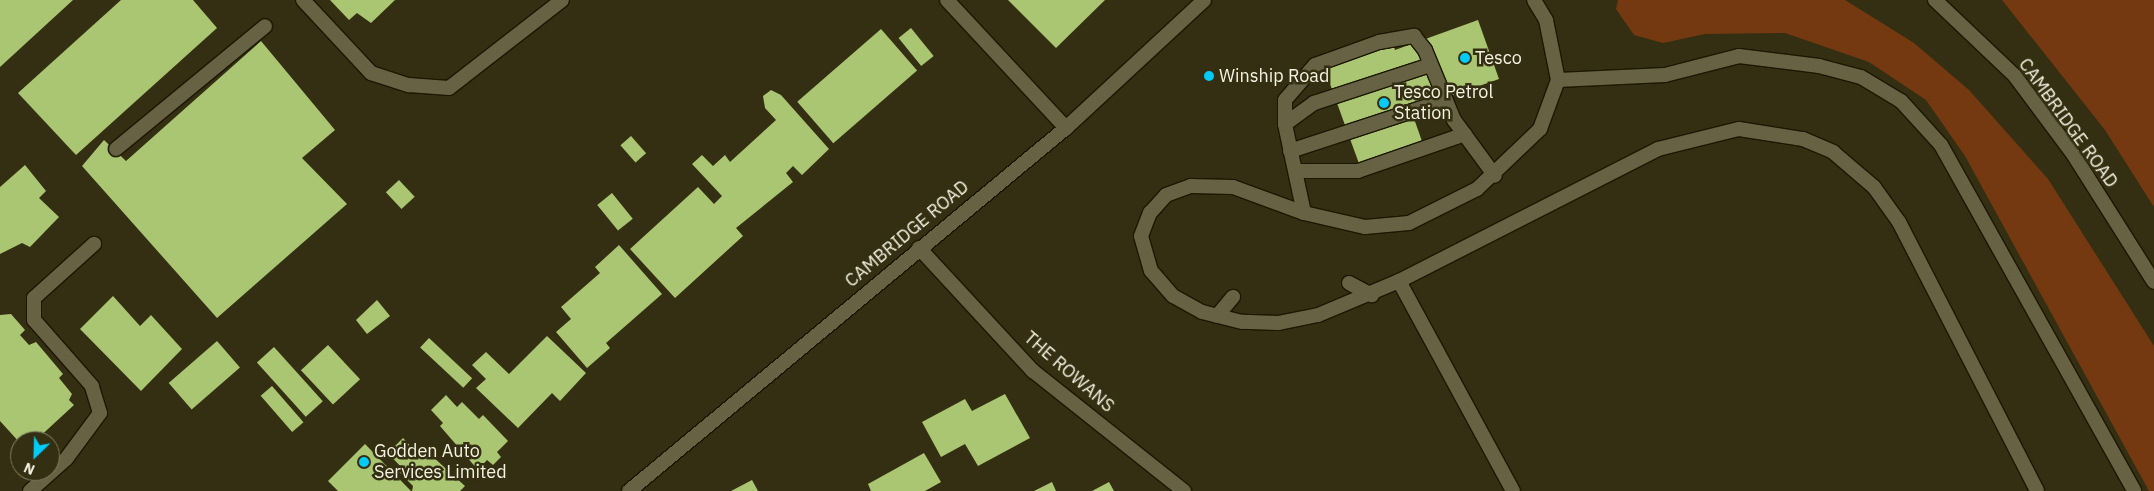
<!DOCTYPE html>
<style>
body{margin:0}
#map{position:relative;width:2154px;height:491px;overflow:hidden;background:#342f12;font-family:"IBM Plex Sans",sans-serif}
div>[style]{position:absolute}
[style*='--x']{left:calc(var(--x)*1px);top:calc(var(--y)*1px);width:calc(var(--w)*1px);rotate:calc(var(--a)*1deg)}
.green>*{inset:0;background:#743910}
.building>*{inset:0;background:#aac672;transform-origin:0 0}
.roads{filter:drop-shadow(1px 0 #1c1700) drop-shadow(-1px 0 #1c1700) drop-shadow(0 1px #1c1700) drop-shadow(0 -1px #1c1700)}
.service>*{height:14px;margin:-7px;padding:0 7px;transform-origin:7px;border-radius:7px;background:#676243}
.minor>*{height:14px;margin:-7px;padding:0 7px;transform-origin:7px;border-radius:7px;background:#676243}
.tertiary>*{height:14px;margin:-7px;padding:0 7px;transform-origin:7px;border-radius:7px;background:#676243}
.dots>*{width:14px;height:14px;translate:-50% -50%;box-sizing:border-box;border:2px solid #342f12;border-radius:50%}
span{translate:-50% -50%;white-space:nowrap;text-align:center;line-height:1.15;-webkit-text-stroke:5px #342f12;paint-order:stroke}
.poi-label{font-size:18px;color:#f4f2e0}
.left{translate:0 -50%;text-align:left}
.street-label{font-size:18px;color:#f4f2e0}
.north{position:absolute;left:10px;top:431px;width:50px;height:50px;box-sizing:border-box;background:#342f12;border:1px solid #817d64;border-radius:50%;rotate:204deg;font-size:14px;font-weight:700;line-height:20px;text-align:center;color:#f4f2e0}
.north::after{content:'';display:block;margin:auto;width:18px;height:22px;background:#02cbf9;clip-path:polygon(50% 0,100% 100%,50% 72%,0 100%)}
</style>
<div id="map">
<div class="green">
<div style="clip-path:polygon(1618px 0,1845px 0,1914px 43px,1969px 90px,2048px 179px,2154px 346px,2154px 491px,2149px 491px,1965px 156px,1926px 100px,1869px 62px,1785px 33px,1705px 34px,1663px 43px,1634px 35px,1616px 9px)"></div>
<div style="clip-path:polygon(2002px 0,2154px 0,2154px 207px,2105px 130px)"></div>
</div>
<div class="building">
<div style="clip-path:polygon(0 0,73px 0,0 67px)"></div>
<div style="clip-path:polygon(121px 0,193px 0,217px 28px,76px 155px,18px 93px)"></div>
<div style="clip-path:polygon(330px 0,395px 0,371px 23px,357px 13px,349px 20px)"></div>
<div style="clip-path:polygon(1008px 0,1105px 0,1056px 48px)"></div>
<div style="clip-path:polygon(1478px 20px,1499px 79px,1411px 110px,1424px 147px,1361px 169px,1322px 62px,1391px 37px,1395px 50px)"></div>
<div style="left:911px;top:28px;width:36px;height:16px;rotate:51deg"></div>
<div style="left:881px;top:29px;width:55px;height:111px;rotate:49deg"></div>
<div style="clip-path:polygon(261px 41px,335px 130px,302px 158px,347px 204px,217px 318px,82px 166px,104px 140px,126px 161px)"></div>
<div style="clip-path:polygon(771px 90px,781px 95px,829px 149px,802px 175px,793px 166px,786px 173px,793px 182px,736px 228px,743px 236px,675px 298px,630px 249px,698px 187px,714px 204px,722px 196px,692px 164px,702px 155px,713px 166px,725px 155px,730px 162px,776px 120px,765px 108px,763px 96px)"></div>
<div style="left:631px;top:136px;width:23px;height:14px;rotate:49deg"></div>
<div style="clip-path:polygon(25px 165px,46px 191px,39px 198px,59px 217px,30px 247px,22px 243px,0 254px,0 187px)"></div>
<div style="left:399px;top:180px;width:23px;height:18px;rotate:47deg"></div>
<div style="left:612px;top:193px;width:33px;height:19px;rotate:51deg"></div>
<div style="clip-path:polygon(619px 245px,662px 294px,606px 343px,610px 348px,587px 368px,556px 332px,571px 319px,561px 307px,600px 273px,595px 267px)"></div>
<div style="clip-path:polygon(113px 296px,140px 326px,151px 315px,182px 349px,141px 391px,80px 329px)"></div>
<div style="clip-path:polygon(377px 300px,390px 316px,367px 334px,356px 320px)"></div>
<div style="clip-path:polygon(11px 314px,25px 330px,20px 335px,29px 345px,36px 342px,63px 374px,59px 378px,72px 394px,69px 400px,74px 405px,35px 441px,20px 443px,0 421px,0 315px)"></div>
<div style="clip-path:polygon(547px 336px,586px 373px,560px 401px,552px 393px,518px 428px,476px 388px,486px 379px,472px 365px,486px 352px,509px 374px)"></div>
<div style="left:429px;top:338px;width:59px;height:13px;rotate:43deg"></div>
<div style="left:217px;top:341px;width:35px;height:64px;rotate:49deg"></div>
<div style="left:328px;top:345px;width:47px;height:37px;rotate:47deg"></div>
<div style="left:274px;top:347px;width:73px;height:23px;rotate:48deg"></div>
<div style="left:272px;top:386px;width:48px;height:15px;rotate:49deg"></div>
<div style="clip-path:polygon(1005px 394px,1030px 438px,978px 466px,965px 444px,941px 457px,922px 422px,965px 399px,972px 411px)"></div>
<div style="clip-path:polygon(446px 395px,457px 407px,462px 402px,479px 419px,483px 415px,508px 441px,497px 452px,501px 457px,493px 465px,487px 460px,478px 470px,440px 426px,443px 423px,431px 410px)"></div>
<div style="clip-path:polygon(403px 438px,415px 451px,421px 446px,465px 486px,460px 491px,412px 491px,413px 486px,397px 470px,401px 467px,388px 453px)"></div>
<div style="clip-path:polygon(365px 444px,411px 491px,338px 491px,328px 481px)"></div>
<div style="clip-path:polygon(924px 453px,941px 482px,925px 491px,871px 491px,868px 484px)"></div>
<div style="clip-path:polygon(752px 480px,758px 491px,731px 491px)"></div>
<div style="clip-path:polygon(1052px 482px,1056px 491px,1034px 491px)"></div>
<div style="clip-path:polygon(1109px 482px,1114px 491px,1092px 491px)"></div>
</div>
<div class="roads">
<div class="service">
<div style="--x:1558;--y:80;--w:107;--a:-2.7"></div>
<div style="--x:1665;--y:75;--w:76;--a:-14.4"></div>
<div style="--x:1739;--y:56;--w:81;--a:7.1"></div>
<div style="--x:1819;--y:66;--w:43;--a:14.7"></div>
<div style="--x:1861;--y:77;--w:47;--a:31"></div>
<div style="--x:1901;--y:101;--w:59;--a:47.7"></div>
<div style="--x:1941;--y:145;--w:396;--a:60.8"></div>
<div style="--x:1285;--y:124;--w:36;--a:-36"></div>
<div style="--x:1314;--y:103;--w:122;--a:-18.1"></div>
<div style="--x:116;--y:149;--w:193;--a:-39.5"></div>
<div style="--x:1290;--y:151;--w:161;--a:-18.1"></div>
<div style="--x:1298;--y:171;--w:60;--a:0"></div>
<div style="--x:1358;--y:171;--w:113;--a:-19.1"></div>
<div style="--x:1304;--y:213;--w:91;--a:-102.1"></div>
<div style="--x:1285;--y:124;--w:24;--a:-90"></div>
<div style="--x:1285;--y:100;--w:46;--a:-49.4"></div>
<div style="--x:1315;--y:65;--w:68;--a:-19.8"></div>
<div style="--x:1379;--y:42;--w:36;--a:-10"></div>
<div style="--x:1414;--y:36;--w:18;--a:52"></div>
<div style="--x:1425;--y:50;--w:76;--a:67.5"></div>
<div style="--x:1454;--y:120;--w:69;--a:53.8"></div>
<div style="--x:1399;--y:281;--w:88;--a:157.2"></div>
<div style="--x:1318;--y:315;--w:41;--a:168.7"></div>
<div style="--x:1278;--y:323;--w:36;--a:-178"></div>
<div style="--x:1242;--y:322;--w:41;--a:-166"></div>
<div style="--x:1202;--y:312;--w:33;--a:-151"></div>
<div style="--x:1173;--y:296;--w:33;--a:-131"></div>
<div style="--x:1151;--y:271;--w:36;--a:-106"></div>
<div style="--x:1141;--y:236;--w:25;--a:-69"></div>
<div style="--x:1150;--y:213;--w:24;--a:-48"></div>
<div style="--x:1166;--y:195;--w:27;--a:-20"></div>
<div style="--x:1191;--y:186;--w:42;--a:1.4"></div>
<div style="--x:1233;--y:187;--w:76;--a:20.1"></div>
<div style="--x:1304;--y:213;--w:63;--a:12.9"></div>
<div style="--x:1365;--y:227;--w:44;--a:-5.2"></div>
<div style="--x:1409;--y:223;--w:76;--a:-26.6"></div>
<div style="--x:1477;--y:189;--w:87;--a:-43.6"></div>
<div style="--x:1540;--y:129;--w:52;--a:-69.8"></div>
<div style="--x:1558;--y:80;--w:61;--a:-101.3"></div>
<div style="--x:1546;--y:20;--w:23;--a:-121"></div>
<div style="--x:1349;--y:283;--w:26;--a:28"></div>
<div style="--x:1217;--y:316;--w:25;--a:-50"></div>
<div style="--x:1513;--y:491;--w:239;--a:-118.5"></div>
<div style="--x:1399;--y:281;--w:291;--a:-27"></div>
<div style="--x:1658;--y:149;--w:83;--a:-13.9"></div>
<div style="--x:1739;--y:129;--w:65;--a:8.9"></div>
<div style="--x:1803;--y:139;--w:33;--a:23"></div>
<div style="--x:1833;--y:152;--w:54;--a:40.5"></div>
<div style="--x:1874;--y:187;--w:43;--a:54.5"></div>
<div style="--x:1899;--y:222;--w:302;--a:62.8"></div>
</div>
<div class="minor">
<div style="--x:303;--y:0;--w:100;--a:47"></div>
<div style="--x:371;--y:73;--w:40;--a:18"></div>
<div style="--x:409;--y:85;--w:40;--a:4.3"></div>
<div style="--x:449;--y:88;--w:143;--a:-37.9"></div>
<div style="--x:947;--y:0;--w:175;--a:47.1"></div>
<div style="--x:919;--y:248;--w:168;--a:47.2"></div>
<div style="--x:1033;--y:371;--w:193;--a:38.5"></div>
<div style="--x:30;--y:491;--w:48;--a:-41.6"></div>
<div style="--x:66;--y:459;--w:57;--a:-53.5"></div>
<div style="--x:100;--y:413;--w:28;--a:-107"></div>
<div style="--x:92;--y:386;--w:88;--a:-131.3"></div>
<div style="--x:34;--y:320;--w:22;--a:-90"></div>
<div style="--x:34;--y:298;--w:81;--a:-42"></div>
</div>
<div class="tertiary">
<div style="--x:1935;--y:0;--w:110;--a:43.5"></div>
<div style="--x:2015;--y:76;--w:97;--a:53.4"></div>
<div style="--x:2073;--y:154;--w:151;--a:57.7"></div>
<div style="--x:629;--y:491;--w:568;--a:-39.72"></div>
<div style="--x:1066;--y:128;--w:188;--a:-42.8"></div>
</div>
</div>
<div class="dots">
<div style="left:1465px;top:58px;background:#02cbf9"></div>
<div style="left:1209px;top:76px;background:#02cbf9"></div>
<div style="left:1384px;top:103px;background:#02cbf9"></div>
<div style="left:364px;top:462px;background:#02cbf9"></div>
</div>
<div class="poi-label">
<span class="left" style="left:1475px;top:58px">Tesco</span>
<span class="left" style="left:1219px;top:76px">Winship Road</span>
<span class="left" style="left:1394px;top:103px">Tesco Petrol<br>Station</span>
<span class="left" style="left:374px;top:462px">Godden Auto<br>Services Limited</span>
</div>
<div class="street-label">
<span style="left:2068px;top:123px;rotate:54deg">CAMBRIDGE ROAD</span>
<span style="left:907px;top:234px;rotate:-40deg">CAMBRIDGE ROAD</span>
<span style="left:1069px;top:372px;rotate:41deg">THE ROWANS</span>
</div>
<div class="north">N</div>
</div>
